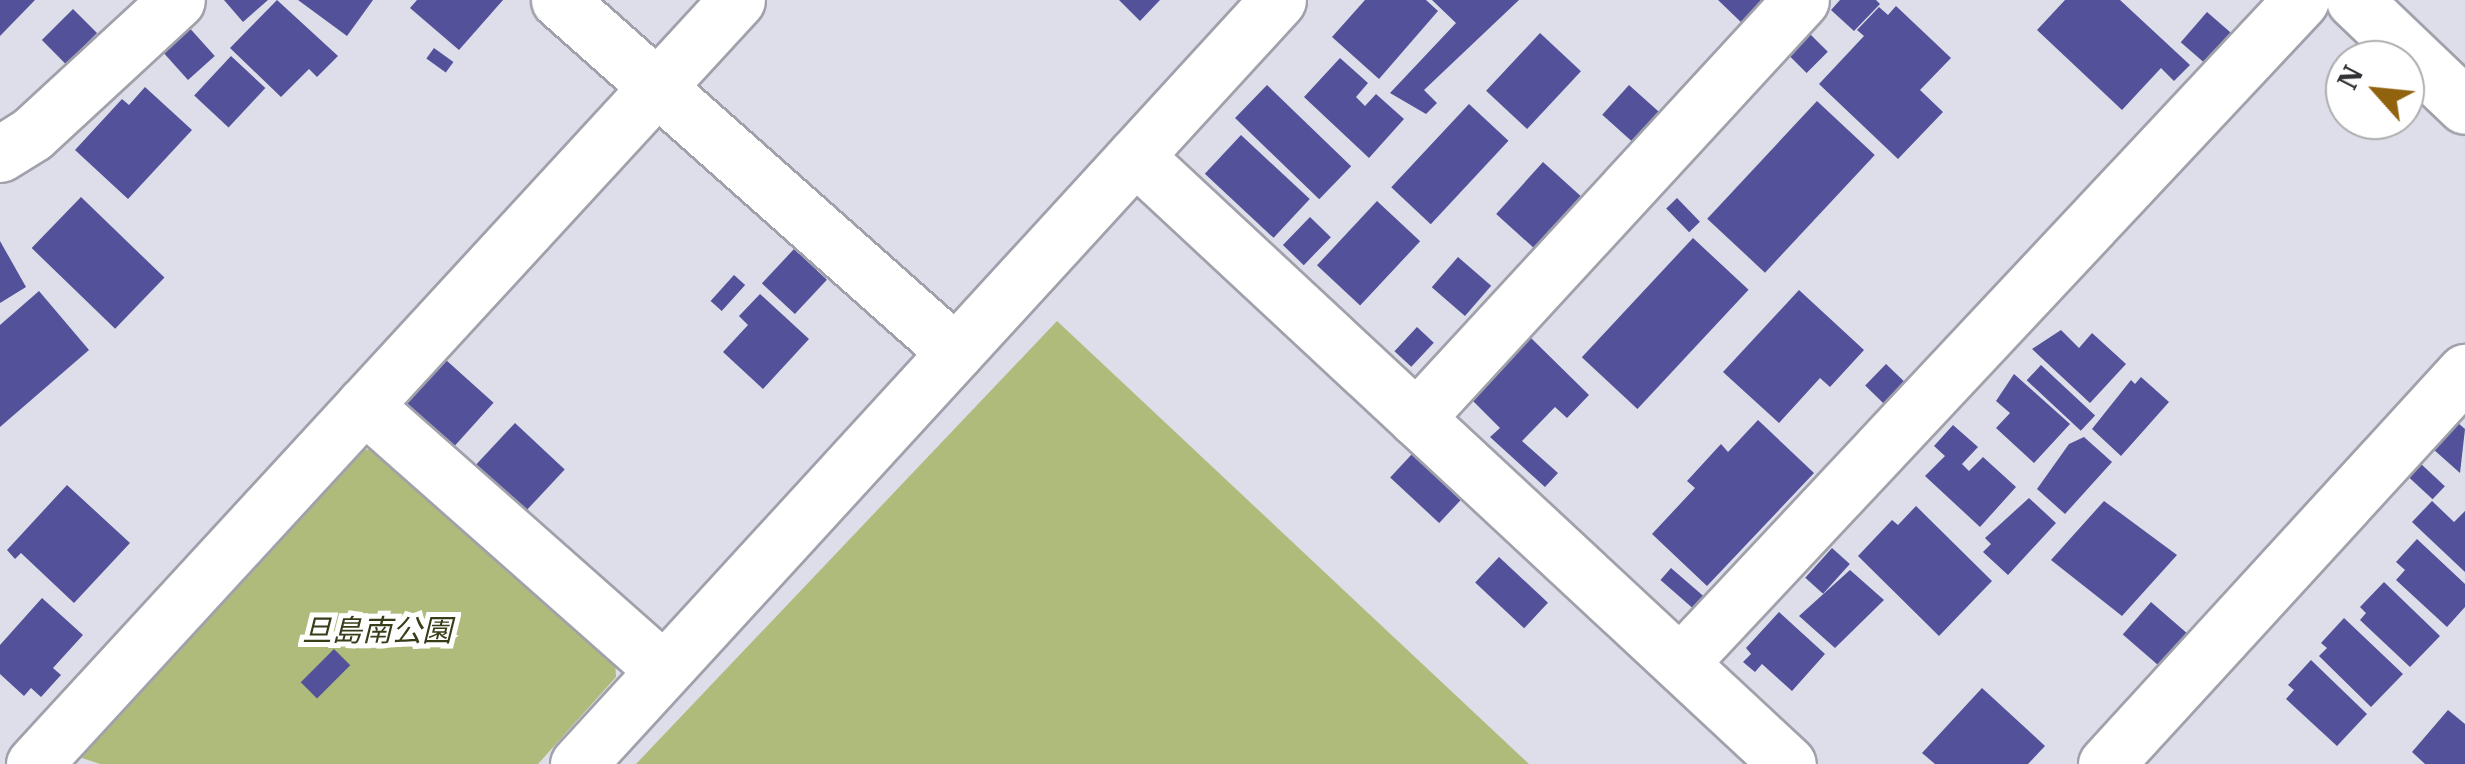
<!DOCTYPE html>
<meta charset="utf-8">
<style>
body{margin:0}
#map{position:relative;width:2465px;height:764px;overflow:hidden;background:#dddee9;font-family:"IBM Plex Serif","Noto Sans JP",serif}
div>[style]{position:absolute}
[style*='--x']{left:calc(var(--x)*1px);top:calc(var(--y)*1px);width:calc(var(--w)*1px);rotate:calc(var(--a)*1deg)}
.green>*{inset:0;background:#afbb7a}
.building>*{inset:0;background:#525199;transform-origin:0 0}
.roads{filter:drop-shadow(2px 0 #a0a1ab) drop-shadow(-2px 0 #a0a1ab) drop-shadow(0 2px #a0a1ab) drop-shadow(0 -2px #a0a1ab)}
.minor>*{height:55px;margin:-27.5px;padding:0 27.5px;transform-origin:27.5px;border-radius:27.5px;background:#fff}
span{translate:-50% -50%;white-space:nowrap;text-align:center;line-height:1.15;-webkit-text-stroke:10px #fff;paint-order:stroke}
.park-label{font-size:30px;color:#373d18;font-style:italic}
.north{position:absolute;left:2325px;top:40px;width:100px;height:100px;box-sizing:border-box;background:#fff;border:2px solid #adadae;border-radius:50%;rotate:297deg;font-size:28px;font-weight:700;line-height:40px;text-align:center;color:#313135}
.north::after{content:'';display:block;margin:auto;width:35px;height:45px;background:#92630f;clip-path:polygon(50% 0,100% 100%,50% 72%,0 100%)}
</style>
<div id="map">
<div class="green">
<div style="clip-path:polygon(1057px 321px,1529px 764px,636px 764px)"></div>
<div style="clip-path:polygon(378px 449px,615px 659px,616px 677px,538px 764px,100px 764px,76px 756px,361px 450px)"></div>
</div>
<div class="building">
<div style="clip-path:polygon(0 0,35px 0,0 36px)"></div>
<div style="clip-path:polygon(224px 0,268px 0,243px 22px)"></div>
<div style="clip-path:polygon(277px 0,338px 56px,317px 77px,309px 69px,281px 97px,230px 48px)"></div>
<div style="clip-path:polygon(298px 0,373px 0,347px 36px)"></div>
<div style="clip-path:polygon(417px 0,503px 0,459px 50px,410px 8px)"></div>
<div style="clip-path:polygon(1119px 0,1160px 0,1140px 21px)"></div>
<div style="clip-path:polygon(1365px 0,1426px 0,1438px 11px,1379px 79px,1332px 37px)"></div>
<div style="clip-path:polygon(1432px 0,1519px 0,1424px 90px,1437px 103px,1426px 114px,1390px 93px,1456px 23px)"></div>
<div style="clip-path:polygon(1718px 0,1766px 0,1744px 25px)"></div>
<div style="clip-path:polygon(1840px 0,1876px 0,1880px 4px,1854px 31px,1831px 10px)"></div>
<div style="clip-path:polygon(2065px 0,2120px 0,2190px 65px,2174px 81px,2161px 68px,2122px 110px,2037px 30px)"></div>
<div style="clip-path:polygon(1896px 6px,1951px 58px,1920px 90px,1943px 112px,1898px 159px,1819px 84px,1864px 36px,1857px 30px,1879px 7px,1888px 15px)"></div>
<div style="left:73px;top:9px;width:34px;height:44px;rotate:45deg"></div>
<div style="left:2207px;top:12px;width:32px;height:40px;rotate:41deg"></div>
<div style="left:186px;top:24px;width:43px;height:36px;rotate:48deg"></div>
<div style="left:1808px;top:32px;width:28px;height:30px;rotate:45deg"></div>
<div style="left:1540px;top:33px;width:56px;height:79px;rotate:43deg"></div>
<div style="left:434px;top:48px;width:24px;height:13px;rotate:36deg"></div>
<div style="left:231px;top:56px;width:47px;height:54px;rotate:43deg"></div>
<div style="clip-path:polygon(1340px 58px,1368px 83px,1356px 97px,1365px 106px,1376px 94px,1404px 119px,1369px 158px,1304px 97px)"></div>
<div style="left:1267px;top:85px;width:117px;height:46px;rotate:44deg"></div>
<div style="left:1629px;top:85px;width:42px;height:40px;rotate:42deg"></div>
<div style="clip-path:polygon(145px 87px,192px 130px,128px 199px,75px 150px,122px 99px,129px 105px)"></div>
<div style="left:1817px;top:101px;width:79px;height:161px;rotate:43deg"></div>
<div style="left:1469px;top:104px;width:54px;height:114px;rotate:43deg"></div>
<div style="left:1241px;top:135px;width:94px;height:53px;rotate:43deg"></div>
<div style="left:1543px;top:162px;width:57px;height:70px;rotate:42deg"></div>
<div style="left:81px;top:197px;width:116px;height:71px;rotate:44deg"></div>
<div style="left:1677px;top:198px;width:33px;height:15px;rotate:46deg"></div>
<div style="left:1377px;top:201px;width:59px;height:88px;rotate:43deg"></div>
<div style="left:1310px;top:217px;width:29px;height:39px;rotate:44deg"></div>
<div style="left:1693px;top:238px;width:76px;height:163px;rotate:43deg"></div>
<div style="clip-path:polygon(0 241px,26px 287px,0 303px)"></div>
<div style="left:794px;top:249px;width:45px;height:47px;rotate:43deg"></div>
<div style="left:1458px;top:257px;width:44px;height:40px;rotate:41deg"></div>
<div style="left:734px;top:275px;width:15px;height:35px;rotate:42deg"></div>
<div style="clip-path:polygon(1799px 290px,1864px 350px,1830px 387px,1820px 378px,1779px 423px,1723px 372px)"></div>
<div style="clip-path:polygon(39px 291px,89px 350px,0 427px,0 325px)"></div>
<div style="clip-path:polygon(760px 294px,809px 339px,763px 389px,723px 352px,748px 325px,739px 316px)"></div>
<div style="left:1417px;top:327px;width:23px;height:33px;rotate:43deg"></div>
<div style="clip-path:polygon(2061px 330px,2079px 348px,2092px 333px,2126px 364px,2090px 403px,2032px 349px)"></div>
<div style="clip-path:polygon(1531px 338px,1589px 395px,1567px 418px,1555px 407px,1522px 441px,1558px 473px,1545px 487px,1490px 437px,1500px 428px,1471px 399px)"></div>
<div style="left:446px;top:360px;width:64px;height:67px;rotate:42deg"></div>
<div style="left:1886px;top:364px;width:30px;height:30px;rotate:44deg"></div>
<div style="left:2041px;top:365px;width:74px;height:21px;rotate:43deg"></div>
<div style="clip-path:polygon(2014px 374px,2070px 424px,2034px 463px,1996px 428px,2010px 413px,1996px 401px)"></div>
<div style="clip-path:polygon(2141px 377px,2169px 402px,2121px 456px,2092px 429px,2131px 380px,2135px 384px)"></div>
<div style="clip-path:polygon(1758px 420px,1814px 473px,1707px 586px,1652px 534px,1695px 488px,1687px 481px,1721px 444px,1728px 452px)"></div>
<div style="left:515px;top:423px;width:68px;height:62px;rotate:43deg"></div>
<div style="clip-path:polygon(2458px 423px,2465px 429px,2460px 473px,2433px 449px)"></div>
<div style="clip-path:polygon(1953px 425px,1978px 447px,1962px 464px,1969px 471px,1983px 457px,2016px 487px,1980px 527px,1925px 476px,1945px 456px,1934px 446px)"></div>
<div style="clip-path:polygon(2084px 437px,2112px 462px,2065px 514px,2037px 489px,2069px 444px)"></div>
<div style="left:1412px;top:454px;width:67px;height:32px;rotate:43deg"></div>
<div style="left:2420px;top:463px;width:34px;height:18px;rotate:43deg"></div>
<div style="clip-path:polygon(67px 485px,130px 543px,74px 603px,21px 553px,15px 559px,7px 550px)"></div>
<div style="clip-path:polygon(2029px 498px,2056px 523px,2008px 575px,1983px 552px,1991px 544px,1985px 538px)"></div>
<div style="clip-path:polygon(2104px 501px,2177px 555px,2122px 616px,2051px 560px)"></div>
<div style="clip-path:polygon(2432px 501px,2454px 522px,2465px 511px,2465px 572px,2412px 522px)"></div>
<div style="clip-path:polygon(1916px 506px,1992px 581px,1939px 636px,1858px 556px,1892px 520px,1898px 525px)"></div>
<div style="clip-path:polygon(2417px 539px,2465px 584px,2465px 607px,2447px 627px,2396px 580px,2405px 570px,2396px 562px)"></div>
<div style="left:1832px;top:548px;width:24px;height:40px;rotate:42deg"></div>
<div style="left:1499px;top:557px;width:67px;height:35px;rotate:43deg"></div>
<div style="left:1671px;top:568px;width:44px;height:16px;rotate:41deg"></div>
<div style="clip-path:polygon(1850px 570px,1884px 600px,1835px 648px,1799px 616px)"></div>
<div style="clip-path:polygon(2384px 582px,2440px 636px,2410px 667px,2360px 620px,2366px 613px,2360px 607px)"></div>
<div style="clip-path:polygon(42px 598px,83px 635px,53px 668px,61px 675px,41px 697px,31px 688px,24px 696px,0 674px,0 645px)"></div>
<div style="left:2151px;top:602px;width:52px;height:43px;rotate:41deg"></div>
<div style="clip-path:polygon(1779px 612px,1825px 654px,1792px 691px,1762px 664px,1755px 672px,1743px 662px,1751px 654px,1746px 648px)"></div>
<div style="clip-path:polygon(2344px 618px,2403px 674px,2371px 707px,2319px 656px,2327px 648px,2321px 643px)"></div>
<div style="left:334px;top:649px;width:23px;height:47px;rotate:45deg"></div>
<div style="clip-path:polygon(2311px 660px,2367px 714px,2337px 746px,2286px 699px,2294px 690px,2288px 685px)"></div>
<div style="clip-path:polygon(1982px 688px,2045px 746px,2028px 764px,1935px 764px,1922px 753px)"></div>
<div style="clip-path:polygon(2448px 710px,2465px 724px,2465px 764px,2425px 764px,2412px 752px)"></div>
</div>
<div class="roads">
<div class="minor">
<div style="--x:559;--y:0;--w:530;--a:41.63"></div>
<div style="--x:2354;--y:0;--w:153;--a:43.7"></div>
<div style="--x:0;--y:154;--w:38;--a:-32"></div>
<div style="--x:32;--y:134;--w:197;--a:-42.7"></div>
<div style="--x:1135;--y:156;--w:892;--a:42.96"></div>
<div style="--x:364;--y:405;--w:400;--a:41.5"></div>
<div style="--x:1416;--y:418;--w:568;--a:-47.35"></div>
<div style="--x:1680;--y:663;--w:908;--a:-46.87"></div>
<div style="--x:34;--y:764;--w:1038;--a:-47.38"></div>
<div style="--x:578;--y:764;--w:1036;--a:-47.5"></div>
<div style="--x:2106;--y:764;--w:532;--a:-47.52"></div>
</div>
</div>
<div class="park-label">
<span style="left:377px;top:630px">旦島南公園</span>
</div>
<div class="north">N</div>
</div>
